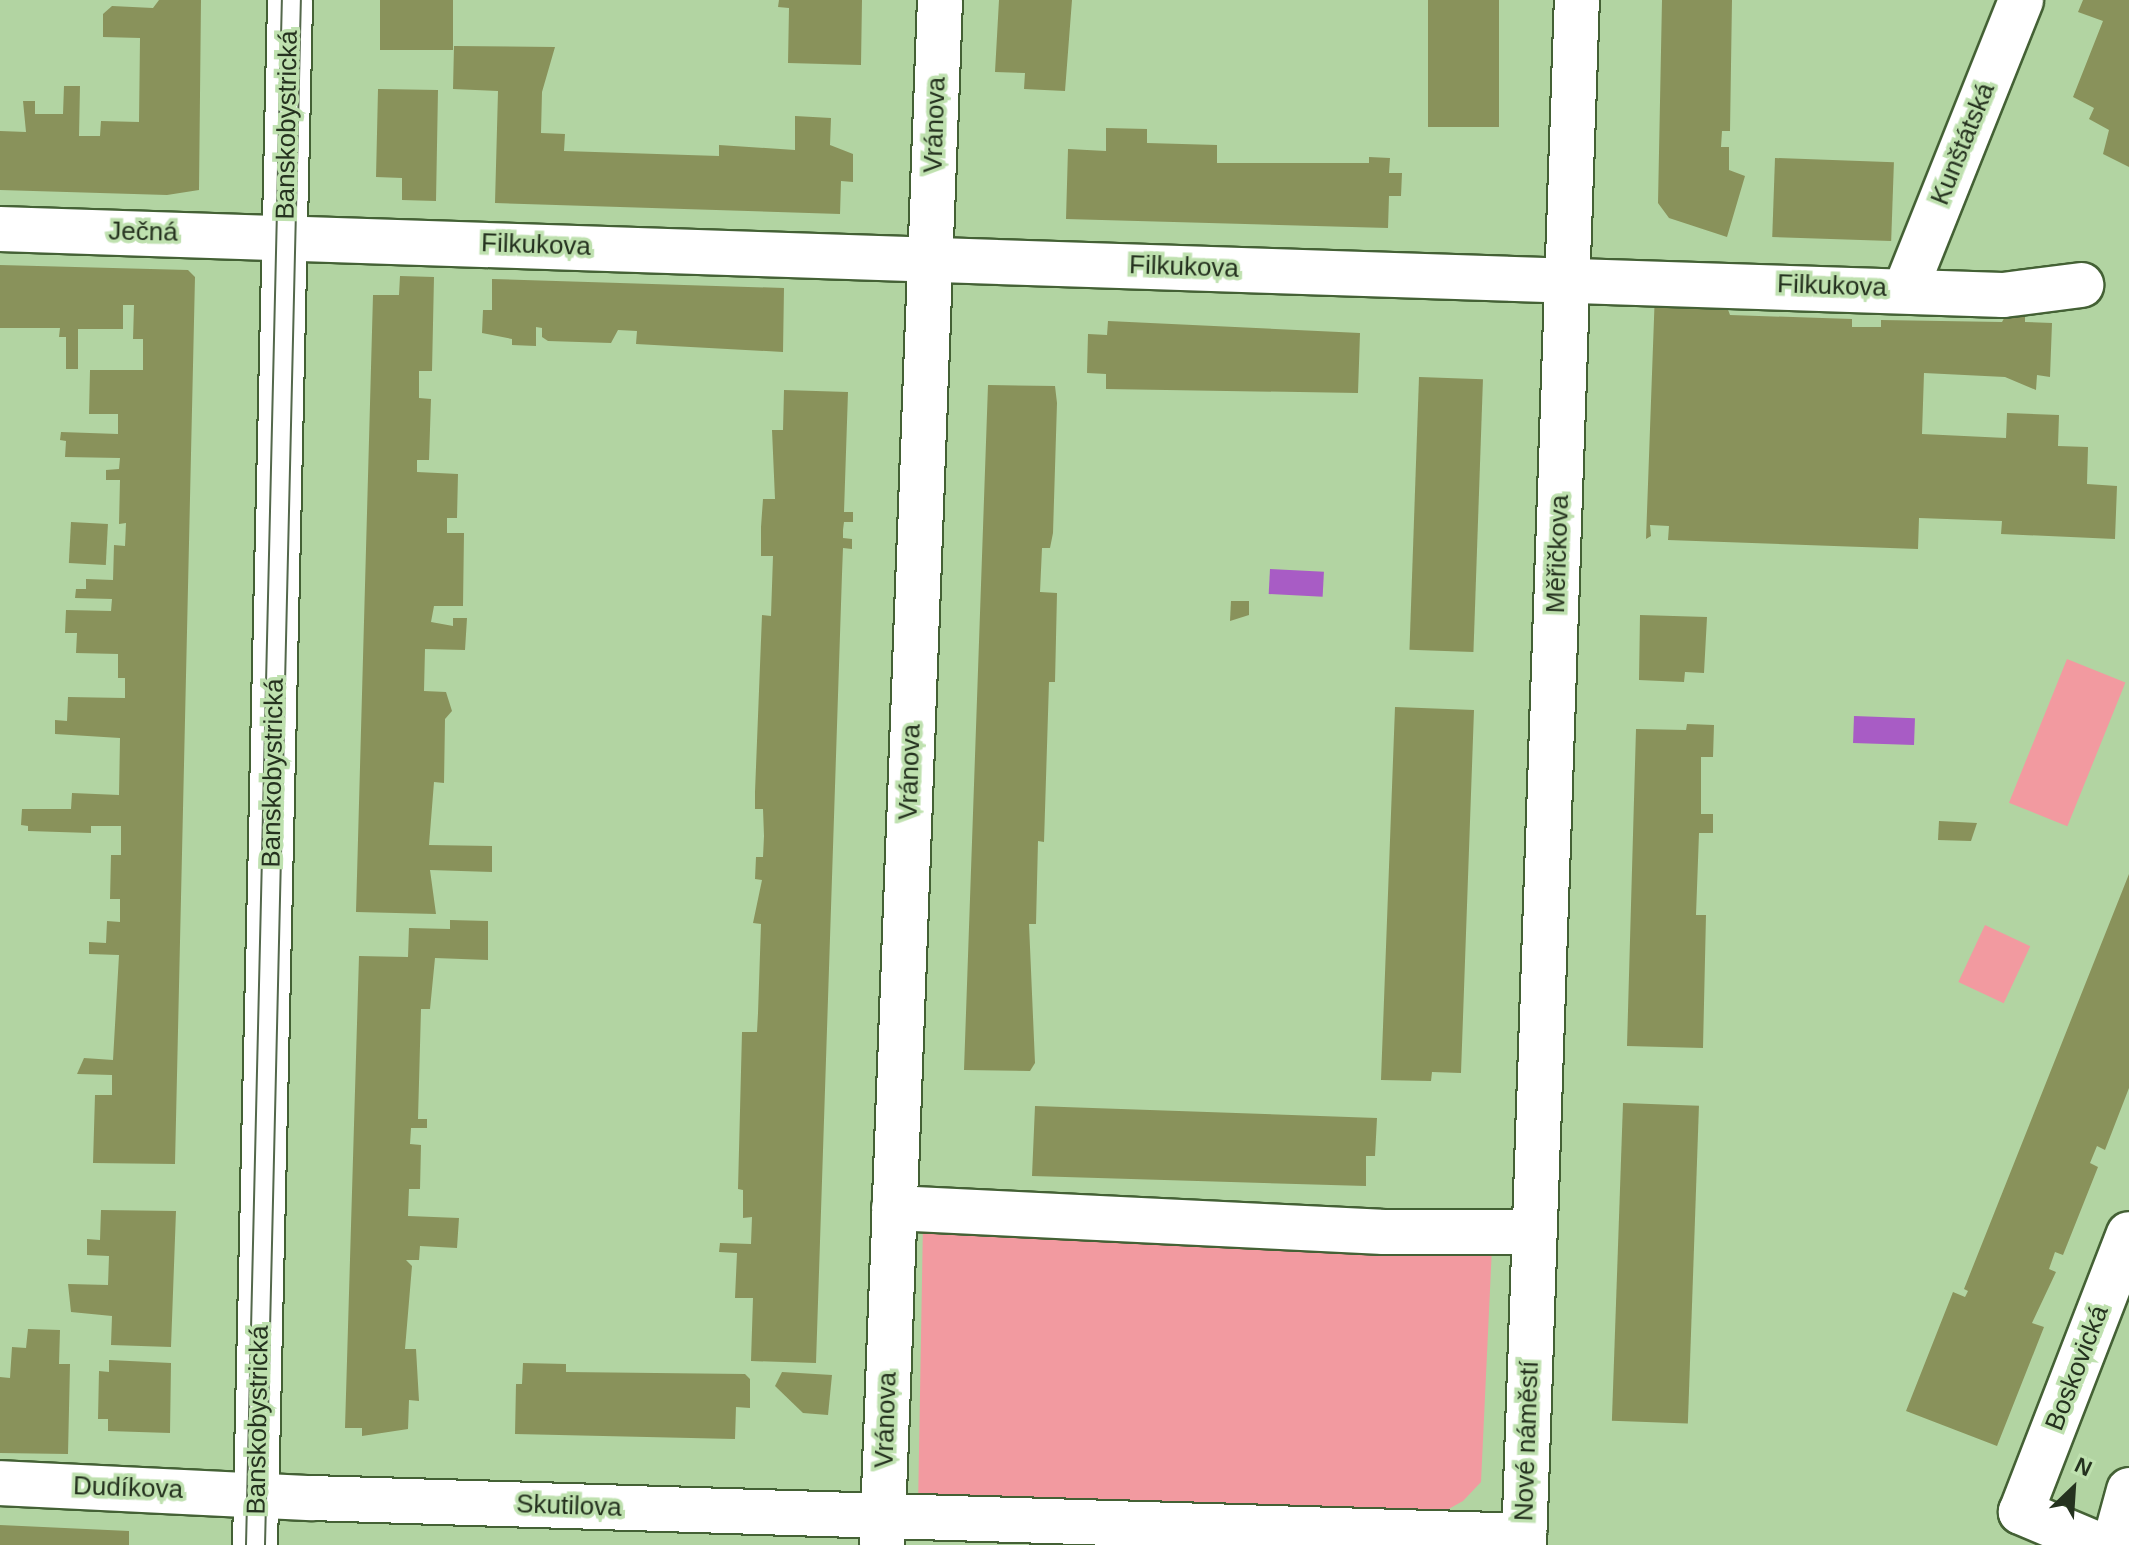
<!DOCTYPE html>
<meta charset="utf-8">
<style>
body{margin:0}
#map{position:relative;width:2129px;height:1545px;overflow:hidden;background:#b2d4a2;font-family:Arial,sans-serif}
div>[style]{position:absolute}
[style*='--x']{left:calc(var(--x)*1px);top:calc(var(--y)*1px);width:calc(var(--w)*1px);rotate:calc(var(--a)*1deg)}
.green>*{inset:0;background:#f29aa0;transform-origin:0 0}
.water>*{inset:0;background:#a85cc5;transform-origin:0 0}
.building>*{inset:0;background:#89925b;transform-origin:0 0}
.roads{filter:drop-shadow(2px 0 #446135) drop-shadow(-2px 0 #446135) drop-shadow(0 2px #446135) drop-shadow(0 -2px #446135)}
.minor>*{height:44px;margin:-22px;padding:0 22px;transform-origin:22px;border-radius:22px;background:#fff}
.tertiary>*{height:44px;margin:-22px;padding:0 22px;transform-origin:22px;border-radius:22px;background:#fff}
.tram>*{height:2px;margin:-1px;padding:0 1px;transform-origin:1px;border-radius:1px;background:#54684b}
span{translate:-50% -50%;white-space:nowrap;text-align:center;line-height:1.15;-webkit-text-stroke:7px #bfe1af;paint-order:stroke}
.street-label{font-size:26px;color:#25321f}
.north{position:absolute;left:2033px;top:1449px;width:80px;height:80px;-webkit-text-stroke:6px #bfe1af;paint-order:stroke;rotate:25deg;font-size:22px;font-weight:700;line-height:32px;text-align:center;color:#25321f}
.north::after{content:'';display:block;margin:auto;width:28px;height:36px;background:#25321f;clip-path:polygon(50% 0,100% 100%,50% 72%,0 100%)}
</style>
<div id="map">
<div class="green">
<div style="left:2067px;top:659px;width:63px;height:155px;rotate:22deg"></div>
<div style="left:1985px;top:925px;width:50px;height:63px;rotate:25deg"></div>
<div style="clip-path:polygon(923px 1223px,1091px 1230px,1103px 1241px,1384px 1251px,1492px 1247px,1481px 1482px,1463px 1501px,1436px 1516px,918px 1508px)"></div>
</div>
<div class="water">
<div style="left:1270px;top:569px;width:54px;height:25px;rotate:3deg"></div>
<div style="left:1854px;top:716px;width:61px;height:27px;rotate:2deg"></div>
</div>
<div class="building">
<div style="clip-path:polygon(159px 0,201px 0,199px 190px,167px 195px,0 190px,0 131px,26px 132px,23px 101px,35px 101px,35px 114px,63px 114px,64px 86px,80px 86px,79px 136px,100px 136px,101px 121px,139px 122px,140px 38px,103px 37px,103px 14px,112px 6px,153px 8px)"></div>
<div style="left:380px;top:0;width:73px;height:50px"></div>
<div style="clip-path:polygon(779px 0,862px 0,861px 65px,788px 63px,789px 8px,778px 7px)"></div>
<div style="clip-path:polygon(999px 0,1072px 0,1065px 91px,1024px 89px,1025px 73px,995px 72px)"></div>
<div style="left:1428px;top:0;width:71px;height:127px"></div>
<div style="clip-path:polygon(1662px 0,1732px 0,1730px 131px,1722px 131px,1721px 147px,1729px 147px,1729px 170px,1745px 176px,1727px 237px,1669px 218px,1658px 203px)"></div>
<div style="clip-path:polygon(2083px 0,2129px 0,2129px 167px,2103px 154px,2109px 130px,2089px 119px,2094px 108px,2073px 97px,2103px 21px,2078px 12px)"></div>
<div style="clip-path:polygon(454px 46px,555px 47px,542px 92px,541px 133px,565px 134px,564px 151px,719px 156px,719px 145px,795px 150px,795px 116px,831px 118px,830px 145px,853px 154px,853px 182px,841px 181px,840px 214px,495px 203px,498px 91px,453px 89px)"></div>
<div style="clip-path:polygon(378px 89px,438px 90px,436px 201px,402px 200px,402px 178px,376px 177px)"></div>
<div style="clip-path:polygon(1106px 128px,1147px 129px,1147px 143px,1217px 145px,1217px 163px,1369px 163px,1369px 157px,1390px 158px,1389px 173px,1402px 173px,1401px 196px,1389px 196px,1388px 228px,1066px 219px,1068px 149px,1106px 151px)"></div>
<div style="left:1775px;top:158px;width:119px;height:79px;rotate:2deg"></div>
<div style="clip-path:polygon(0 265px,188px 270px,195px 277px,175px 1164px,93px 1163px,95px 1095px,112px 1095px,112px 1075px,77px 1074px,84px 1058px,113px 1060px,119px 955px,89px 954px,89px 942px,106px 943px,107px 921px,120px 922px,120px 899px,110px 899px,111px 855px,121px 855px,121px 826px,91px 826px,91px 833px,28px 831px,28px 826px,21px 825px,22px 809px,71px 809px,72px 793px,119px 795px,120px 738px,55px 734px,55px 720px,67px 721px,68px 697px,125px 698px,125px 678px,118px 678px,118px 654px,76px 653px,77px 633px,65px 633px,66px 610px,111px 611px,112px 599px,75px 598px,76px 589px,86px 589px,86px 579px,113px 580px,114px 545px,125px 546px,126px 523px,119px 524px,120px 480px,106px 480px,106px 470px,119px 469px,120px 458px,65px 457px,66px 441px,60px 440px,61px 432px,118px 434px,118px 414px,89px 414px,90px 370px,143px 370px,143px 339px,133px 339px,134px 305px,123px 305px,123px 329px,78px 329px,78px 369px,66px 369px,66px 337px,59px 337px,60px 328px,0 328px)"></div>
<div style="clip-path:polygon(400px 276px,434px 277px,432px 371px,419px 371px,419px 398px,431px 399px,429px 460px,417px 460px,417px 472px,458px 474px,457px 518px,447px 518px,447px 533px,464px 533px,463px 606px,434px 606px,431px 622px,453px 626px,453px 618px,467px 618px,465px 650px,425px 649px,424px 691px,446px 692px,452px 711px,445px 719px,444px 783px,434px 782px,429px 845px,492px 846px,492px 872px,430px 870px,436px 914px,356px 912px,373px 295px,399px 295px)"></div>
<div style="clip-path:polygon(492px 279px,784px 288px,783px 352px,636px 344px,637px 331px,618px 330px,611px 343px,548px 341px,542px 337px,542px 328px,536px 327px,536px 346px,512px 345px,512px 339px,482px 333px,483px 310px,492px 310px)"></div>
<div style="clip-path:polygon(1655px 291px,1723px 296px,1730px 315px,1852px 319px,1852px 327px,1881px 327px,1881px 320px,2002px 322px,2007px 313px,2025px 314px,2025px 322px,2052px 323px,2050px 377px,2037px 375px,2036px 390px,2005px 377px,1924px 373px,1922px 434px,2006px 438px,2007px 413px,2059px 415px,2058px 446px,2088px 447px,2087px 484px,2117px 486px,2115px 539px,2001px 534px,2002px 521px,1919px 518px,1918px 549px,1668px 540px,1669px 526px,1650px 525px,1651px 536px,1646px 539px)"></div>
<div style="clip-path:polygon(1108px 321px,1360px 333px,1358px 393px,1106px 389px,1106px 374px,1087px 373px,1088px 334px,1107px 335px)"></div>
<div style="left:1419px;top:377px;width:64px;height:273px;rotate:2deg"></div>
<div style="clip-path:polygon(988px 385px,1055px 386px,1057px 403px,1053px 533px,1050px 548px,1042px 548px,1040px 592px,1057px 593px,1056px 638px,1055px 682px,1049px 682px,1044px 842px,1038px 841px,1036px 924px,1029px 924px,1035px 1063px,1030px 1071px,964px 1070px)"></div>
<div style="clip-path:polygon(784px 390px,848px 392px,844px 512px,853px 512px,853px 522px,844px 522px,843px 530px,843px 538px,852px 539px,852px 549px,843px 548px,842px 574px,816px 1363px,751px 1361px,753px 1298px,735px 1298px,737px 1253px,719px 1252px,720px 1243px,751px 1244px,752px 1217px,743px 1218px,743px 1190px,738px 1189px,742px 1032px,757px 1032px,758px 1013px,761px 924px,753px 923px,762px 880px,755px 879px,756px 857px,763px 857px,764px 836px,763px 809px,755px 809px,755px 792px,762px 615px,771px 616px,773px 556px,761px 556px,761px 527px,763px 499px,775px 499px,772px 430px,783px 430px)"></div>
<div style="left:71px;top:522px;width:37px;height:41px;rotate:3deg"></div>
<div style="clip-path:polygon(1231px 601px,1249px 601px,1249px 615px,1230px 621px)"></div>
<div style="clip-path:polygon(1640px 615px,1707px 617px,1704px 673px,1685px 672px,1684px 682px,1639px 680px)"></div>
<div style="clip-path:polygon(1395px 707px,1474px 710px,1461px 1073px,1432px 1072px,1431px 1081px,1381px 1080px)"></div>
<div style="clip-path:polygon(1687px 724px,1714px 725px,1713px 757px,1701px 757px,1701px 814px,1713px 814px,1713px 833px,1699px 833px,1696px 915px,1706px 915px,1703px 1048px,1627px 1046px,1636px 729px,1686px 730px)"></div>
<div style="clip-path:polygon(1939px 821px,1977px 823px,1971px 841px,1938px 840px)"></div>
<div style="clip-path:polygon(2129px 874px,2129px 1088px,2105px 1150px,2097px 1146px,2090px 1163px,2098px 1167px,2063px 1255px,2055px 1252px,2049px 1269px,2056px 1272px,2032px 1323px,2044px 1327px,1997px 1446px,1906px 1411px,1953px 1292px,1965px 1297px,1968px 1291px,1964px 1289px)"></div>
<div style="clip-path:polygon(450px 920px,488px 921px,488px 960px,435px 958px,430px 1009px,421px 1009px,418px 1119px,427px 1119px,427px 1128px,411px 1128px,410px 1144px,421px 1145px,420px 1189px,409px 1189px,408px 1216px,459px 1218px,457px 1248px,420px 1246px,419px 1260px,406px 1260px,412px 1266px,405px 1349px,416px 1349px,419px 1401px,409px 1400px,408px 1429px,362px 1436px,362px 1428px,345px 1428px,359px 956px,408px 957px,409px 928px,450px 929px)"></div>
<div style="left:1623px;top:1103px;width:76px;height:318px;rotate:2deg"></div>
<div style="clip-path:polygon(1035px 1106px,1377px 1118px,1375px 1156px,1366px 1156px,1366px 1186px,1032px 1176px)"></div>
<div style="clip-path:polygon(101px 1210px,176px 1211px,171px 1347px,111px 1345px,112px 1316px,71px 1312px,68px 1284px,108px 1285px,109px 1256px,87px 1255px,87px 1239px,100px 1240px)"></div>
<div style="clip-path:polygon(28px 1329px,60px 1330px,59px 1364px,70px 1364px,68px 1454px,0 1453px,0 1377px,10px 1378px,12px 1347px,26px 1348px)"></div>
<div style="clip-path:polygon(109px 1360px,171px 1363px,170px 1433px,108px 1431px,108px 1419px,98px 1419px,99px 1371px,109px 1372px)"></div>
<div style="clip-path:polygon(523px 1363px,566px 1364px,566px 1372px,745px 1374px,750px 1379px,750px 1408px,736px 1407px,735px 1439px,515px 1434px,516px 1384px,522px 1384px)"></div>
<div style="clip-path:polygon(782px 1372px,832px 1375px,828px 1415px,803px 1413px,775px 1386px)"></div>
<div style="clip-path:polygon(0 1525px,129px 1531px,129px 1545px,0 1545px)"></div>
</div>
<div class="roads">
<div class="minor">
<div style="--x:0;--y:229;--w:2004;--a:1.89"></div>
<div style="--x:2003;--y:295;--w:79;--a:-7.3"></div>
<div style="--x:1906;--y:288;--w:310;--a:-68.2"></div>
<div style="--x:894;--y:1208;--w:491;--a:2.8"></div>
<div style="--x:1384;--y:1232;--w:150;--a:0"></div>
<div style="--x:0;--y:1483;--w:311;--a:2.8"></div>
<div style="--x:311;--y:1498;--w:1214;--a:1.79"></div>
<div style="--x:882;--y:1545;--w:1546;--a:-87.85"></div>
<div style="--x:1524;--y:1545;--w:1546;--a:-88.04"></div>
<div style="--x:2099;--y:1545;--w:85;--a:-157.1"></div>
<div style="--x:2021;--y:1512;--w:298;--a:-68.8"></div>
<div style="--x:2114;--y:1545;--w:57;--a:-74.7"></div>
</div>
<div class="tertiary">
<div style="--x:255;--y:1545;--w:1545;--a:-88.7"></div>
</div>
</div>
<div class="tram">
<div style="--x:246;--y:1545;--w:1545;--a:-88.67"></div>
<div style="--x:265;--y:1545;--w:1545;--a:-88.67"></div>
</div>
<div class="street-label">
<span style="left:287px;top:125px;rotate:-89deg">Banskobystrická</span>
<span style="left:935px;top:125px;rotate:-88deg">Vránova</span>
<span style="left:1963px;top:144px;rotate:-68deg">Kunštátská</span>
<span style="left:143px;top:232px;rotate:1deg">Ječná</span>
<span style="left:536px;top:245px;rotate:2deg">Filkukova</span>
<span style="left:1184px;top:267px;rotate:2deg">Filkukova</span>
<span style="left:1832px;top:286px;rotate:2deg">Filkukova</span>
<span style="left:1558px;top:554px;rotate:-88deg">Měřičkova</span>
<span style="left:910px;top:772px;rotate:-88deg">Vránova</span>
<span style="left:273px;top:773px;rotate:-89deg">Banskobystrická</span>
<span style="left:2077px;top:1368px;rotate:-69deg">Boskovická</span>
<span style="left:258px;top:1420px;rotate:-89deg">Banskobystrická</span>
<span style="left:886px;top:1420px;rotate:-88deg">Vránova</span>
<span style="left:1527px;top:1441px;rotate:-88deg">Nové náměstí</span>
<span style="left:128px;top:1488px;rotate:2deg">Dudíkova</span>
<span style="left:569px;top:1506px;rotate:2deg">Skutilova</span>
</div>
<div class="north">N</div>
</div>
